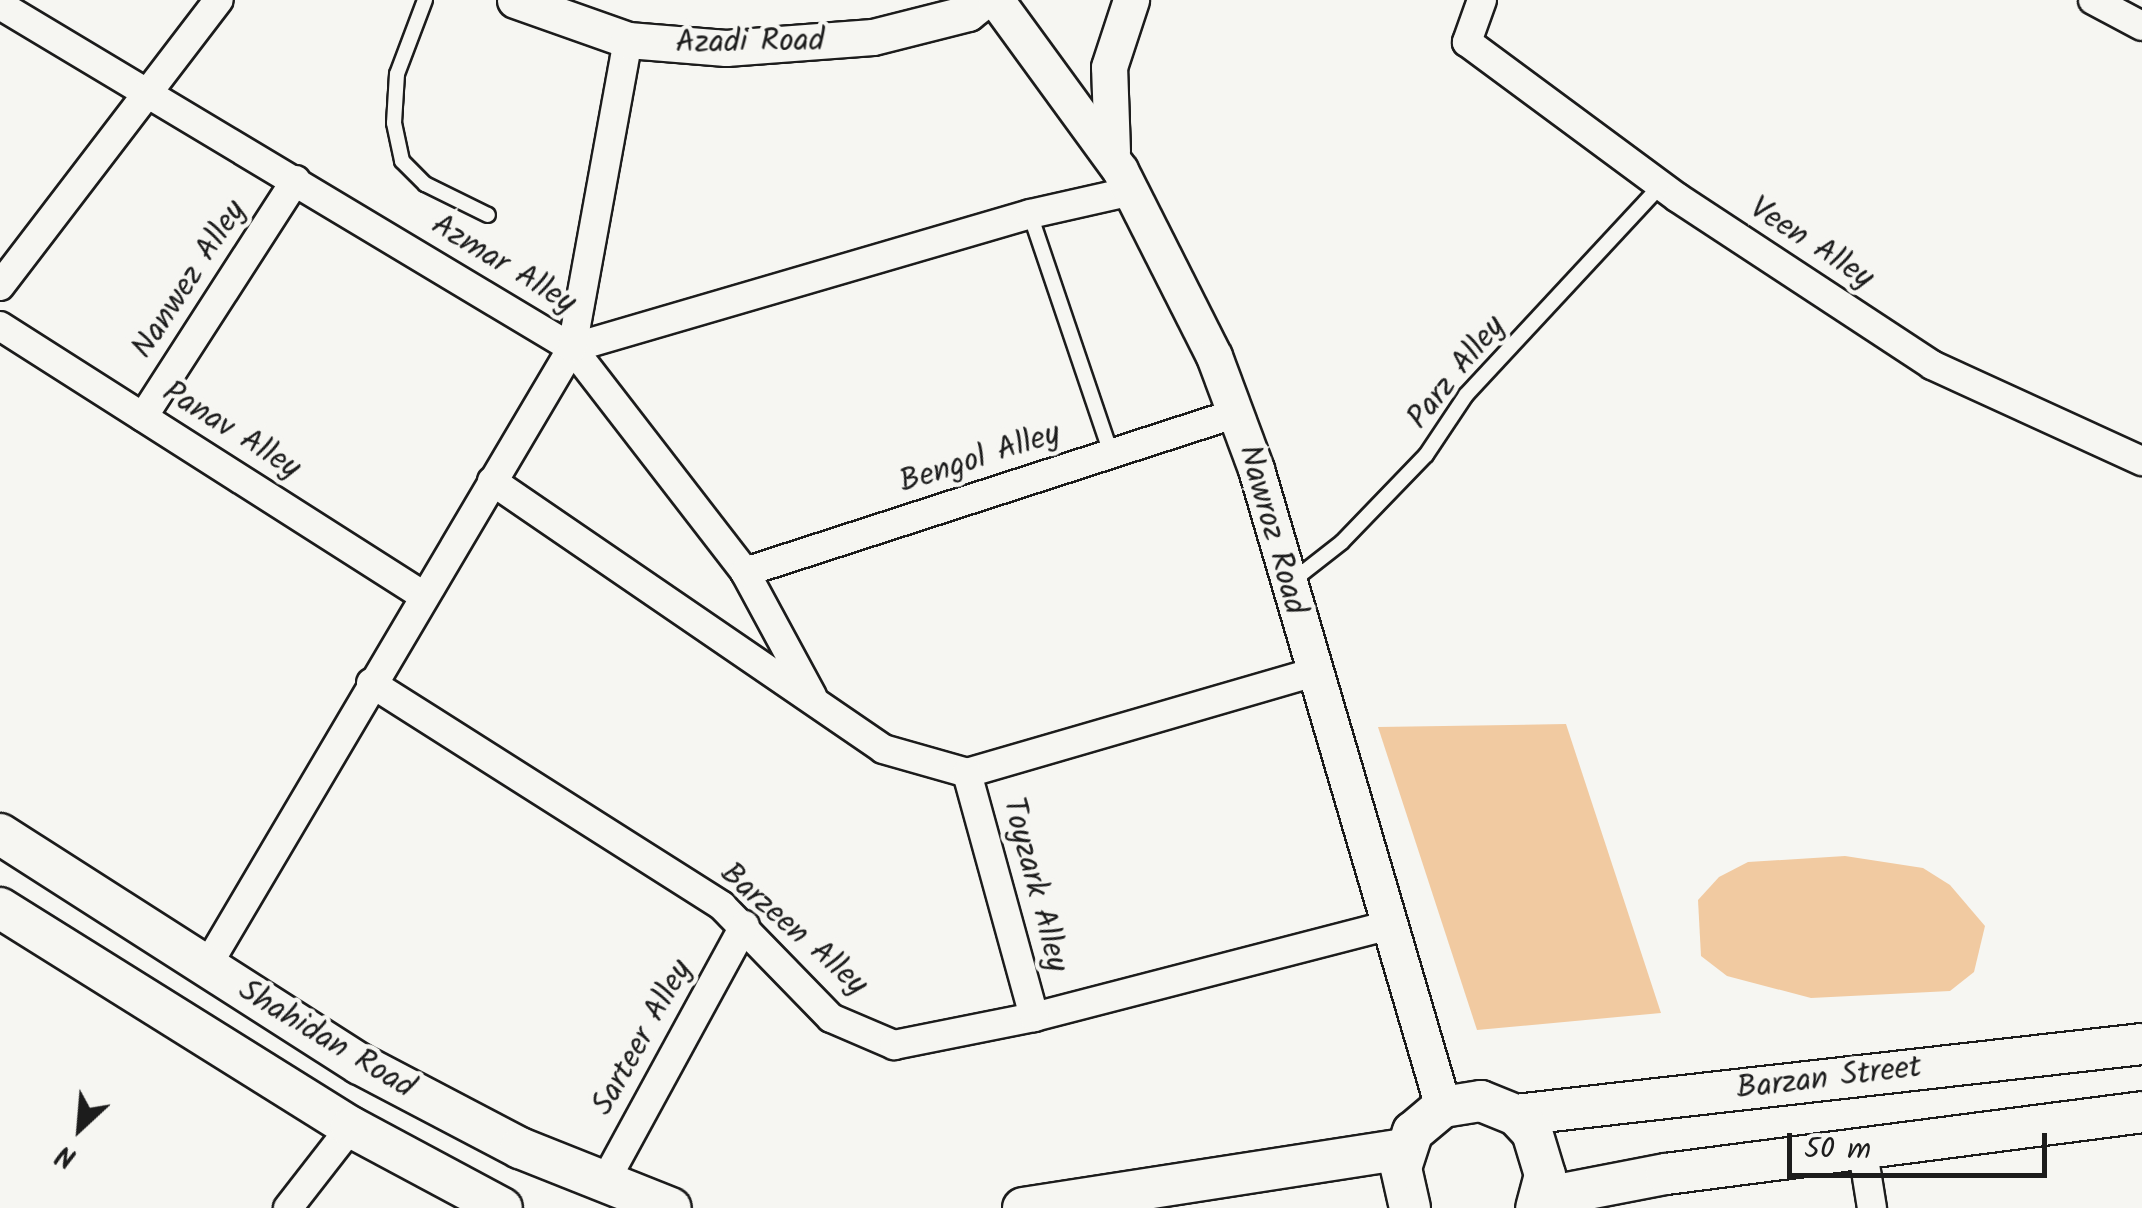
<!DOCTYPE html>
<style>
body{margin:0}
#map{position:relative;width:2142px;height:1208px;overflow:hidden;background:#f6f6f2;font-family:Kalam,sans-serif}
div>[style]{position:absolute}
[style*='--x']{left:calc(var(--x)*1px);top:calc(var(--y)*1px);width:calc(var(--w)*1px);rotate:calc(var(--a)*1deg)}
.building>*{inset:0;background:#f1caa1}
.roads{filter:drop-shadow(2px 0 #1c1c1c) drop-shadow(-2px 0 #1c1c1c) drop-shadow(0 2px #1c1c1c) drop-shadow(0 -2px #1c1c1c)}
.service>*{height:14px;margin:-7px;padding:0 7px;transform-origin:7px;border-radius:7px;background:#f6f6f2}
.minor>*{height:28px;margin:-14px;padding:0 14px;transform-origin:14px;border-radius:14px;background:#f6f6f2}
.tertiary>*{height:35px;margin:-17.5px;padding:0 17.5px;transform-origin:17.5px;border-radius:17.5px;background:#f6f6f2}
.secondary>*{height:40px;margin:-20px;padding:0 20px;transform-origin:20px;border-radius:20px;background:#f6f6f2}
span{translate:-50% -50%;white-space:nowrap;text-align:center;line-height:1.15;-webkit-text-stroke:9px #f6f6f2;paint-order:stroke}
.street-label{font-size:32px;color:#1c1c1c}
.north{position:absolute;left:30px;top:1078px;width:100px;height:100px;-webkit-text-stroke:8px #f6f6f2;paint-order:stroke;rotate:206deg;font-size:28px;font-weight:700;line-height:40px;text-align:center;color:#1c1c1c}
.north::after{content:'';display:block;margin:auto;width:35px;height:45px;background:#1c1c1c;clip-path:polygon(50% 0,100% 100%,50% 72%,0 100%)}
.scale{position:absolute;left:1787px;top:1133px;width:260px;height:45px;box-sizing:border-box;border:5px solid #1c1c1c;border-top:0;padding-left:12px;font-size:30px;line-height:35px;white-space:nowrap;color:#1c1c1c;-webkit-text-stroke:8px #f6f6f2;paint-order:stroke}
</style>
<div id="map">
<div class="building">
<div style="clip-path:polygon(1566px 724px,1661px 1013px,1477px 1030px,1378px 727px)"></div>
<div style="clip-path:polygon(1845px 856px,1923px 868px,1950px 885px,1985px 926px,1974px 972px,1950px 991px,1811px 998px,1727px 976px,1701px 956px,1698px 900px,1719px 877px,1748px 862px)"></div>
</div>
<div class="roads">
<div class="service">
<div style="--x:425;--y:0;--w:79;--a:110.7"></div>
<div style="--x:397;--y:74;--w:49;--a:93.5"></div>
<div style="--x:394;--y:123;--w:39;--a:78"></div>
<div style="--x:402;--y:161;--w:33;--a:45"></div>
<div style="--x:425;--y:184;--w:70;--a:26.2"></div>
<div style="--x:1030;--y:214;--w:252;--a:71.3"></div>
<div style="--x:1291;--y:582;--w:65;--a:-38.1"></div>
<div style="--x:1342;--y:542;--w:121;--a:-46"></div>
<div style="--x:1426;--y:455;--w:72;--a:-56.3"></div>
<div style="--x:1466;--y:395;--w:287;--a:-47.1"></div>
</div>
<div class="minor">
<div style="--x:1482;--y:0;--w:45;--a:109.7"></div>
<div style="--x:1467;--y:42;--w:262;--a:36.5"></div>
<div style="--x:1678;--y:198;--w:304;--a:33.3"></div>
<div style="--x:1932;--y:365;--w:231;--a:24.6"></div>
<div style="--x:2093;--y:0;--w:55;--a:28"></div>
<div style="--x:0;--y:5;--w:667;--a:30.95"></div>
<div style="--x:572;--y:348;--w:477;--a:-16.3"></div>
<div style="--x:1030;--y:214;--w:105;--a:-12.7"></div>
<div style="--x:0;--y:286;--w:360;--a:-52.6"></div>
<div style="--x:0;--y:326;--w:503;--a:32.49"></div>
<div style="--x:572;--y:348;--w:283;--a:52.3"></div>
<div style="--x:745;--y:572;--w:141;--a:61.6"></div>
<div style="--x:143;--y:417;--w:282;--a:-57.2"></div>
<div style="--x:492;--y:481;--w:474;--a:34.4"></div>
<div style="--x:883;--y:749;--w:87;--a:15.9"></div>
<div style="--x:967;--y:773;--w:359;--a:-16.2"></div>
<div style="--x:745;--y:572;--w:517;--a:-17.91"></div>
<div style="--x:371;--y:683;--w:416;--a:32.4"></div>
<div style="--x:722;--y:906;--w:156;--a:45.8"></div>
<div style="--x:831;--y:1018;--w:69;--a:23.2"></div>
<div style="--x:894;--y:1045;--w:143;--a:-11.3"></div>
<div style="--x:1034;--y:1017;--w:368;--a:-14.5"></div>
<div style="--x:967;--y:773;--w:253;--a:74.6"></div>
<div style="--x:207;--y:966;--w:718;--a:-59.43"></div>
<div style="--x:572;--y:348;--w:313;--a:-79.7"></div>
<div style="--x:1863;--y:1152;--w:57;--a:80.9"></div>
<div style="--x:603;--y:1185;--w:296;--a:-61.4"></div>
<div style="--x:288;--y:1208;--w:103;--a:-52.1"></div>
</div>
<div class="tertiary">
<div style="--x:515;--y:0;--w:120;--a:19.5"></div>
<div style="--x:628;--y:40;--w:98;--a:4.7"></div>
<div style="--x:726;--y:48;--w:147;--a:-4.3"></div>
<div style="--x:873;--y:37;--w:98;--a:-14.2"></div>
<div style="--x:968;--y:13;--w:21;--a:-39"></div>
<div style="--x:996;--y:0;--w:210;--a:53.9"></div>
<div style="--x:1120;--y:170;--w:208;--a:63.2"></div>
<div style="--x:1214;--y:356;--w:121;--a:69.6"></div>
<div style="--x:1256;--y:469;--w:665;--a:73.66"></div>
<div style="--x:1112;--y:151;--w:84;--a:-92"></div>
<div style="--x:1109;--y:67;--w:71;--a:-71.8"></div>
</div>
<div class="secondary">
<div style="--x:0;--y:834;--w:427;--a:32.6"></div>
<div style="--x:360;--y:1064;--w:181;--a:27.7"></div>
<div style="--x:520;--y:1148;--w:162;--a:21.7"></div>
<div style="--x:0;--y:908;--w:414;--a:32"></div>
<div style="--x:351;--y:1127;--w:171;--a:28.2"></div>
<div style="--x:1516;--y:1115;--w:630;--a:-6.47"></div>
<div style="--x:1541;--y:1198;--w:127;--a:-10.9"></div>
<div style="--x:1666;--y:1174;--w:480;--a:-7.4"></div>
<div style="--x:1023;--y:1208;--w:387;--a:-8.8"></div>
<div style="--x:1410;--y:1208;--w:41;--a:-102.7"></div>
<div style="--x:1401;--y:1168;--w:38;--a:-72"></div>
<div style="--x:1413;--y:1132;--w:39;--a:-40"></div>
<div style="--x:1443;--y:1107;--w:38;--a:-9"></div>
<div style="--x:1481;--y:1101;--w:38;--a:22"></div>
<div style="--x:1516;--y:1115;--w:23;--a:47"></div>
<div style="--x:1532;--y:1132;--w:45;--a:73.2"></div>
<div style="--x:1545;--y:1175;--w:34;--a:105"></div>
</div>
</div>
<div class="street-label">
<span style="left:750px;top:43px;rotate:-1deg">Azadi Road</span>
<span style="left:1811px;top:244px;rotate:33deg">Veen Alley</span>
<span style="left:503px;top:265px;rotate:31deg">Azmar Alley</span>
<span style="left:190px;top:280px;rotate:-57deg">Nanwez Alley</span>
<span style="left:1457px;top:373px;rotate:-51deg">Parz Alley</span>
<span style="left:231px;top:431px;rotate:32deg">Panav Alley</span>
<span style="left:980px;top:459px;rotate:-18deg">Bengol Alley</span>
<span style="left:1271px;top:530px;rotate:74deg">Nawroz Road</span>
<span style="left:1034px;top:885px;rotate:75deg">Toyzark Alley</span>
<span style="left:793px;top:930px;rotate:41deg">Barzeen Alley</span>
<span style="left:643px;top:1038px;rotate:-61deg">Sarteer Alley</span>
<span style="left:326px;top:1040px;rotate:31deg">Shahidan Road</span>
<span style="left:1829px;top:1079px;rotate:-7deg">Barzan Street</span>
</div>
<div class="north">N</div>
<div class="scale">50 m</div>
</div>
